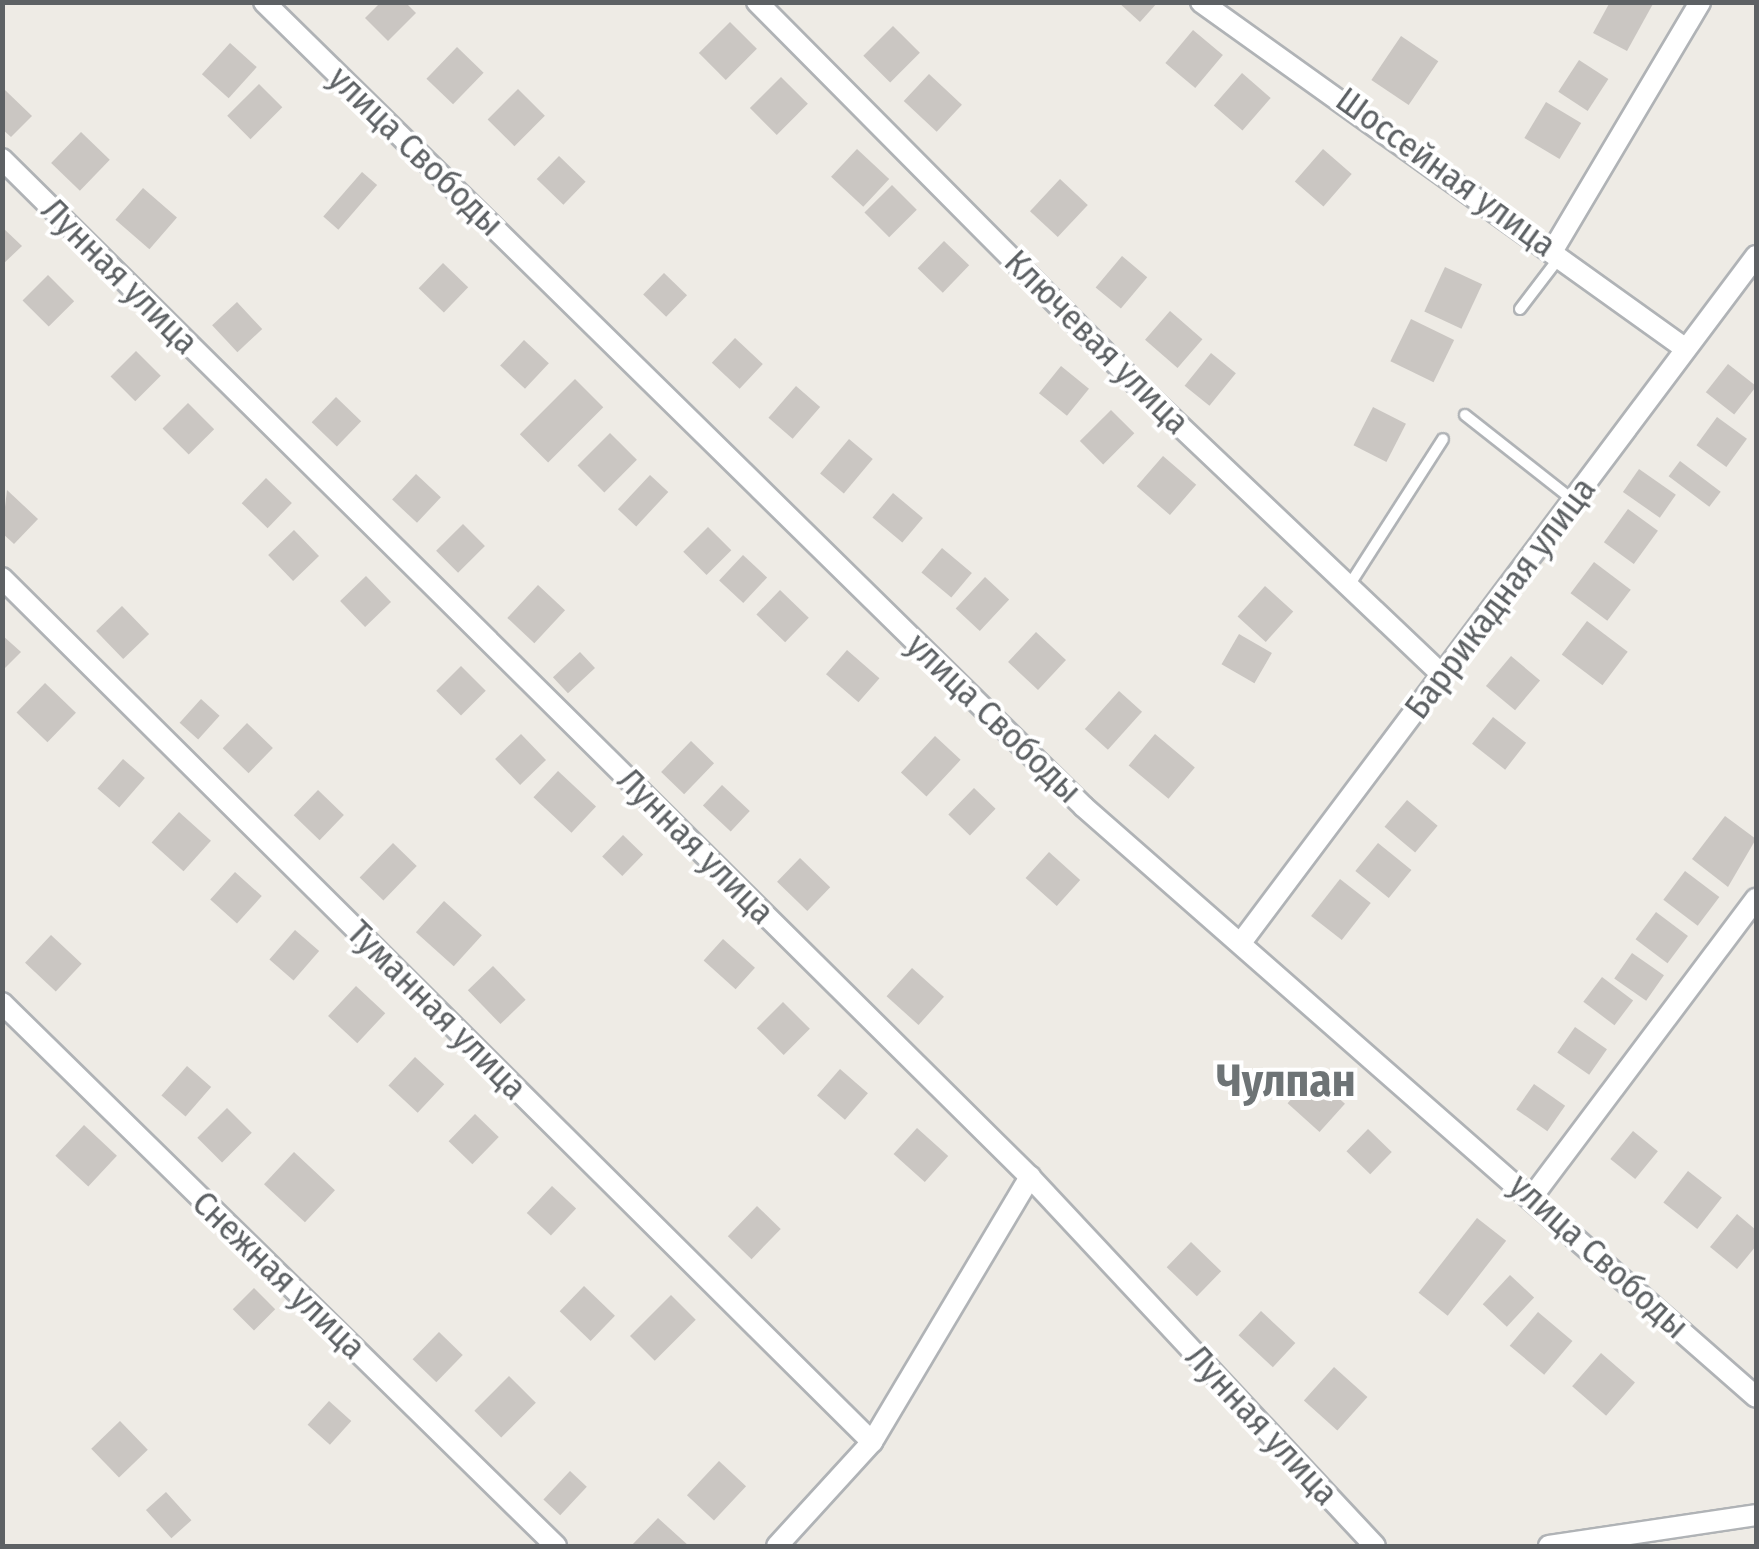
<!DOCTYPE html>
<meta charset="utf-8">
<style>
body{margin:0}
#map{position:relative;width:1759px;height:1549px;overflow:hidden;background:#eeebe5;font-family:"Fira Sans Condensed",sans-serif}
div>[style]{position:absolute}
[style*='--x']{left:calc(var(--x)*1px);top:calc(var(--y)*1px);width:calc(var(--w)*1px);rotate:calc(var(--a)*1deg)}
.building>*{inset:0;background:#cac6c2;transform-origin:0 0}
.roads{filter:drop-shadow(2px 0 #b0b3b6) drop-shadow(-2px 0 #b0b3b6) drop-shadow(0 2px #b0b3b6) drop-shadow(0 -2px #b0b3b6)}
.service>*{height:10px;margin:-5px;padding:0 5px;transform-origin:5px;border-radius:5px;background:#fff}
.minor>*{height:20px;margin:-10px;padding:0 10px;transform-origin:10px;border-radius:10px;background:#fff}
span{translate:-50% -50%;white-space:nowrap;text-align:center;line-height:1.15;-webkit-text-stroke:8px #fff;paint-order:stroke}
.street-label{font-size:35px;color:#5d6164}
.district-label{font-size:45px;color:#6e7476;font-weight:700}
.frame{position:absolute;inset:0;border:5px solid #5d6164;pointer-events:none}
</style>
<div id="map">
<div class="building">
<div style="clip-path:polygon(381px 2px,405px 2px,416px 13px,388px 41px,365px 18px)"></div>
<div style="clip-path:polygon(1118px 2px,1158px 2px,1140px 22px)"></div>
<div style="clip-path:polygon(1610px 2px,1654px 2px,1627px 51px,1593px 33px)"></div>
<div style="left:730px;top:22px;width:38px;height:44px;rotate:45deg"></div>
<div style="left:893px;top:26px;width:38px;height:42px;rotate:45deg"></div>
<div style="left:1193px;top:30px;width:39px;height:43px;rotate:40deg"></div>
<div style="left:1401px;top:36px;width:45px;height:53px;rotate:34deg"></div>
<div style="left:230px;top:43px;width:36px;height:42px;rotate:42deg"></div>
<div style="left:457px;top:47px;width:37px;height:44px;rotate:44deg"></div>
<div style="left:1579px;top:60px;width:35px;height:38px;rotate:33deg"></div>
<div style="left:1242px;top:73px;width:38px;height:43px;rotate:41deg"></div>
<div style="left:929px;top:74px;width:45px;height:37px;rotate:43deg"></div>
<div style="left:781px;top:77px;width:38px;height:44px;rotate:45deg"></div>
<div style="left:259px;top:84px;width:33px;height:45px;rotate:45deg"></div>
<div style="left:518px;top:89px;width:38px;height:43px;rotate:45deg"></div>
<div style="clip-path:polygon(5px 90px,32px 116px,11px 137px,2px 129px)"></div>
<div style="left:1546px;top:102px;width:41px;height:42px;rotate:31deg"></div>
<div style="left:81px;top:132px;width:40px;height:43px;rotate:44deg"></div>
<div style="left:857px;top:149px;width:44px;height:38px;rotate:43deg"></div>
<div style="left:1323px;top:149px;width:38px;height:43px;rotate:41deg"></div>
<div style="left:559px;top:156px;width:37px;height:32px;rotate:44deg"></div>
<div style="left:362px;top:172px;width:20px;height:59px;rotate:41deg"></div>
<div style="left:1060px;top:179px;width:38px;height:44px;rotate:43deg"></div>
<div style="left:892px;top:185px;width:35px;height:39px;rotate:45deg"></div>
<div style="left:143px;top:188px;width:45px;height:42px;rotate:41deg"></div>
<div style="clip-path:polygon(2px 227px,22px 246px,2px 265px)"></div>
<div style="left:944px;top:241px;width:35px;height:38px;rotate:44deg"></div>
<div style="left:1122px;top:256px;width:33px;height:41px;rotate:40deg"></div>
<div style="left:443px;top:263px;width:35px;height:35px;rotate:44deg"></div>
<div style="left:1445px;top:267px;width:41px;height:49px;rotate:25deg"></div>
<div style="left:664px;top:273px;width:32px;height:30px;rotate:44deg"></div>
<div style="left:48px;top:275px;width:37px;height:36px;rotate:45deg"></div>
<div style="left:237px;top:302px;width:37px;height:34px;rotate:47deg"></div>
<div style="left:1170px;top:311px;width:43px;height:38px;rotate:41deg"></div>
<div style="left:1411px;top:319px;width:48px;height:47px;rotate:26deg"></div>
<div style="left:735px;top:338px;width:38px;height:34px;rotate:43deg"></div>
<div style="left:524px;top:340px;width:34px;height:35px;rotate:43deg"></div>
<div style="left:136px;top:351px;width:35px;height:36px;rotate:45deg"></div>
<div style="left:1211px;top:353px;width:32px;height:42px;rotate:39deg"></div>
<div style="left:1728px;top:364px;width:36px;height:36px;rotate:38deg"></div>
<div style="left:1061px;top:366px;width:36px;height:35px;rotate:39deg"></div>
<div style="left:575px;top:379px;width:40px;height:78px;rotate:45deg"></div>
<div style="left:796px;top:386px;width:32px;height:42px;rotate:41deg"></div>
<div style="left:336px;top:397px;width:35px;height:35px;rotate:44deg"></div>
<div style="left:188px;top:403px;width:37px;height:36px;rotate:45deg"></div>
<div style="left:1373px;top:407px;width:37px;height:43px;rotate:27deg"></div>
<div style="left:1111px;top:410px;width:33px;height:44px;rotate:45deg"></div>
<div style="left:1717px;top:417px;width:37px;height:35px;rotate:36deg"></div>
<div style="left:610px;top:433px;width:38px;height:46px;rotate:45deg"></div>
<div style="left:849px;top:439px;width:31px;height:45px;rotate:40deg"></div>
<div style="left:1163px;top:456px;width:44px;height:40px;rotate:41deg"></div>
<div style="left:1680px;top:461px;width:51px;height:19px;rotate:37deg"></div>
<div style="left:1639px;top:469px;width:45px;height:28px;rotate:35deg"></div>
<div style="left:416px;top:474px;width:34px;height:35px;rotate:43deg"></div>
<div style="left:650px;top:475px;width:25px;height:47px;rotate:43deg"></div>
<div style="left:266px;top:478px;width:36px;height:35px;rotate:44deg"></div>
<div style="clip-path:polygon(7px 490px,38px 519px,14px 544px,2px 533px)"></div>
<div style="left:893px;top:493px;width:39px;height:32px;rotate:40deg"></div>
<div style="left:1628px;top:509px;width:37px;height:41px;rotate:36deg"></div>
<div style="left:463px;top:524px;width:31px;height:38px;rotate:45deg"></div>
<div style="left:708px;top:527px;width:33px;height:35px;rotate:45deg"></div>
<div style="left:294px;top:530px;width:36px;height:36px;rotate:46deg"></div>
<div style="left:942px;top:548px;width:39px;height:32px;rotate:40deg"></div>
<div style="left:743px;top:555px;width:33px;height:35px;rotate:43deg"></div>
<div style="left:1594px;top:562px;width:46px;height:39px;rotate:37deg"></div>
<div style="left:366px;top:576px;width:36px;height:36px;rotate:46deg"></div>
<div style="left:985px;top:577px;width:33px;height:43px;rotate:43deg"></div>
<div style="left:538px;top:585px;width:37px;height:45px;rotate:43deg"></div>
<div style="left:1265px;top:586px;width:38px;height:41px;rotate:42deg"></div>
<div style="left:780px;top:590px;width:40px;height:34px;rotate:44deg"></div>
<div style="left:122px;top:606px;width:39px;height:36px;rotate:46deg"></div>
<div style="left:1587px;top:621px;width:51px;height:42px;rotate:37deg"></div>
<div style="left:1036px;top:632px;width:41px;height:41px;rotate:43deg"></div>
<div style="left:1239px;top:634px;width:38px;height:35px;rotate:30deg"></div>
<div style="clip-path:polygon(2px 635px,21px 652px,2px 671px)"></div>
<div style="left:847px;top:650px;width:43px;height:32px;rotate:41deg"></div>
<div style="left:580px;top:652px;width:22px;height:37px;rotate:47deg"></div>
<div style="left:1511px;top:656px;width:38px;height:39px;rotate:40deg"></div>
<div style="left:461px;top:666px;width:35px;height:35px;rotate:45deg"></div>
<div style="left:45px;top:683px;width:43px;height:41px;rotate:44deg"></div>
<div style="left:1119px;top:691px;width:31px;height:51px;rotate:42deg"></div>
<div style="left:201px;top:699px;width:25px;height:32px;rotate:42deg"></div>
<div style="left:1493px;top:717px;width:42px;height:34px;rotate:38deg"></div>
<div style="left:247px;top:723px;width:36px;height:35px;rotate:44deg"></div>
<div style="left:521px;top:734px;width:36px;height:36px;rotate:46deg"></div>
<div style="left:1155px;top:734px;width:52px;height:41px;rotate:40deg"></div>
<div style="left:935px;top:736px;width:35px;height:50px;rotate:43deg"></div>
<div style="left:691px;top:741px;width:32px;height:43px;rotate:44deg"></div>
<div style="left:123px;top:759px;width:29px;height:39px;rotate:41deg"></div>
<div style="left:558px;top:771px;width:52px;height:36px;rotate:43deg"></div>
<div style="left:722px;top:785px;width:38px;height:28px;rotate:43deg"></div>
<div style="left:974px;top:788px;width:30px;height:37px;rotate:44deg"></div>
<div style="left:318px;top:790px;width:36px;height:35px;rotate:44deg"></div>
<div style="left:1407px;top:800px;width:40px;height:35px;rotate:40deg"></div>
<div style="left:179px;top:812px;width:43px;height:41px;rotate:42deg"></div>
<div style="clip-path:polygon(1725px 816px,1756px 839px,1728px 887px,1692px 859px)"></div>
<div style="left:623px;top:835px;width:28px;height:30px;rotate:44deg"></div>
<div style="left:393px;top:843px;width:33px;height:48px;rotate:44deg"></div>
<div style="left:1378px;top:843px;width:43px;height:36px;rotate:39deg"></div>
<div style="left:1049px;top:852px;width:42px;height:35px;rotate:42deg"></div>
<div style="left:800px;top:858px;width:42px;height:33px;rotate:44deg"></div>
<div style="left:1685px;top:871px;width:43px;height:36px;rotate:37deg"></div>
<div style="left:235px;top:872px;width:36px;height:37px;rotate:42deg"></div>
<div style="left:1340px;top:879px;width:39px;height:47px;rotate:38deg"></div>
<div style="left:444px;top:901px;width:51px;height:42px;rotate:42deg"></div>
<div style="left:1656px;top:912px;width:40px;height:34px;rotate:37deg"></div>
<div style="left:295px;top:930px;width:32px;height:39px;rotate:41deg"></div>
<div style="left:51px;top:935px;width:42px;height:38px;rotate:43deg"></div>
<div style="left:723px;top:939px;width:43px;height:29px;rotate:42deg"></div>
<div style="left:1632px;top:953px;width:39px;height:31px;rotate:35deg"></div>
<div style="left:493px;top:966px;width:47px;height:35px;rotate:46deg"></div>
<div style="left:912px;top:968px;width:43px;height:38px;rotate:42deg"></div>
<div style="left:1602px;top:977px;width:39px;height:31px;rotate:37deg"></div>
<div style="left:356px;top:986px;width:40px;height:41px;rotate:43deg"></div>
<div style="left:783px;top:1002px;width:38px;height:37px;rotate:45deg"></div>
<div style="left:1575px;top:1027px;width:39px;height:31px;rotate:35deg"></div>
<div style="left:415px;top:1057px;width:40px;height:39px;rotate:43deg"></div>
<div style="left:187px;top:1066px;width:32px;height:39px;rotate:41deg"></div>
<div style="left:840px;top:1069px;width:37px;height:35px;rotate:41deg"></div>
<div style="left:1313px;top:1075px;width:43px;height:38px;rotate:42deg"></div>
<div style="left:1534px;top:1084px;width:38px;height:31px;rotate:35deg"></div>
<div style="left:227px;top:1108px;width:35px;height:42px;rotate:45deg"></div>
<div style="left:475px;top:1114px;width:33px;height:38px;rotate:44deg"></div>
<div style="left:84px;top:1125px;width:45px;height:42px;rotate:43deg"></div>
<div style="left:917px;top:1128px;width:42px;height:35px;rotate:42deg"></div>
<div style="left:1368px;top:1129px;width:33px;height:31px;rotate:44deg"></div>
<div style="left:1633px;top:1131px;width:32px;height:36px;rotate:39deg"></div>
<div style="left:294px;top:1152px;width:56px;height:44px;rotate:43deg"></div>
<div style="left:1688px;top:1171px;width:43px;height:40px;rotate:38deg"></div>
<div style="left:552px;top:1186px;width:33px;height:37px;rotate:43deg"></div>
<div style="left:757px;top:1206px;width:33px;height:42px;rotate:44deg"></div>
<div style="clip-path:polygon(1737px 1214px,1756px 1230px,1756px 1246px,1737px 1269px,1710px 1247px)"></div>
<div style="left:1477px;top:1218px;width:37px;height:95px;rotate:38deg"></div>
<div style="left:1191px;top:1242px;width:42px;height:35px;rotate:44deg"></div>
<div style="left:1510px;top:1275px;width:33px;height:40px;rotate:43deg"></div>
<div style="left:584px;top:1286px;width:43px;height:35px;rotate:44deg"></div>
<div style="left:254px;top:1288px;width:30px;height:30px;rotate:45deg"></div>
<div style="left:671px;top:1295px;width:35px;height:58px;rotate:45deg"></div>
<div style="left:1261px;top:1311px;width:47px;height:33px;rotate:43deg"></div>
<div style="left:1538px;top:1312px;width:45px;height:44px;rotate:40deg"></div>
<div style="left:439px;top:1332px;width:33px;height:38px;rotate:44deg"></div>
<div style="left:1601px;top:1353px;width:45px;height:44px;rotate:41deg"></div>
<div style="left:1334px;top:1367px;width:45px;height:45px;rotate:42deg"></div>
<div style="left:509px;top:1376px;width:38px;height:49px;rotate:45deg"></div>
<div style="left:329px;top:1401px;width:30px;height:32px;rotate:42deg"></div>
<div style="left:120px;top:1421px;width:40px;height:40px;rotate:46deg"></div>
<div style="left:719px;top:1461px;width:37px;height:47px;rotate:43deg"></div>
<div style="left:570px;top:1471px;width:23px;height:39px;rotate:43deg"></div>
<div style="left:166px;top:1492px;width:38px;height:27px;rotate:48deg"></div>
<div style="clip-path:polygon(658px 1518px,689px 1546px,631px 1546px)"></div>
</div>
<div class="roads">
<div class="service">
<div style="--x:1520;--y:309;--w:64;--a:-52.6"></div>
<div style="--x:1465;--y:415;--w:137;--a:38.2"></div>
<div style="--x:1350;--y:584;--w:172;--a:-57.3"></div>
</div>
<div class="minor">
<div style="--x:264;--y:2;--w:1149;--a:44.47"></div>
<div style="--x:1084;--y:807;--w:894;--a:41.28"></div>
<div style="--x:757;--y:2;--w:545;--a:45.22"></div>
<div style="--x:1141;--y:389;--w:415;--a:43.5"></div>
<div style="--x:1201;--y:2;--w:596;--a:35.58"></div>
<div style="--x:2;--y:159;--w:1447;--a:44.72"></div>
<div style="--x:1030;--y:1177;--w:505;--a:46.93"></div>
<div style="--x:1553;--y:250;--w:288;--a:-59.3"></div>
<div style="--x:2;--y:578;--w:1226;--a:44.8"></div>
<div style="--x:1243;--y:940;--w:855;--a:-53.13"></div>
<div style="--x:2;--y:1003;--w:776;--a:44.43"></div>
<div style="--x:1532;--y:1197;--w:373;--a:-53.1"></div>
<div style="--x:777;--y:1546;--w:141;--a:-47.6"></div>
<div style="--x:872;--y:1442;--w:309;--a:-59.2"></div>
<div style="--x:1549;--y:1546;--w:209;--a:-8.5"></div>
</div>
</div>
<div class="street-label">
<span style="left:416px;top:151px;rotate:44deg">улица Свободы</span>
<span style="left:1446px;top:172px;rotate:36deg">Шоссейная улица</span>
<span style="left:120px;top:276px;rotate:45deg">Лунная улица</span>
<span style="left:1097px;top:342px;rotate:45deg">Ключевая улица</span>
<span style="left:1500px;top:598px;rotate:-53deg">Баррикадная улица</span>
<span style="left:994px;top:718px;rotate:44deg">улица Свободы</span>
<span style="left:696px;top:846px;rotate:45deg">Лунная улица</span>
<span style="left:437px;top:1010px;rotate:45deg">Туманная улица</span>
<span style="left:1599px;top:1256px;rotate:42deg">улица Свободы</span>
<span style="left:279px;top:1275px;rotate:44deg">Снежная улица</span>
<span style="left:1262px;top:1425px;rotate:47deg">Лунная улица</span>
</div>
<div class="district-label">
<span style="left:1286px;top:1082px">Чулпан</span>
</div>
<div class="frame"></div>
</div>
